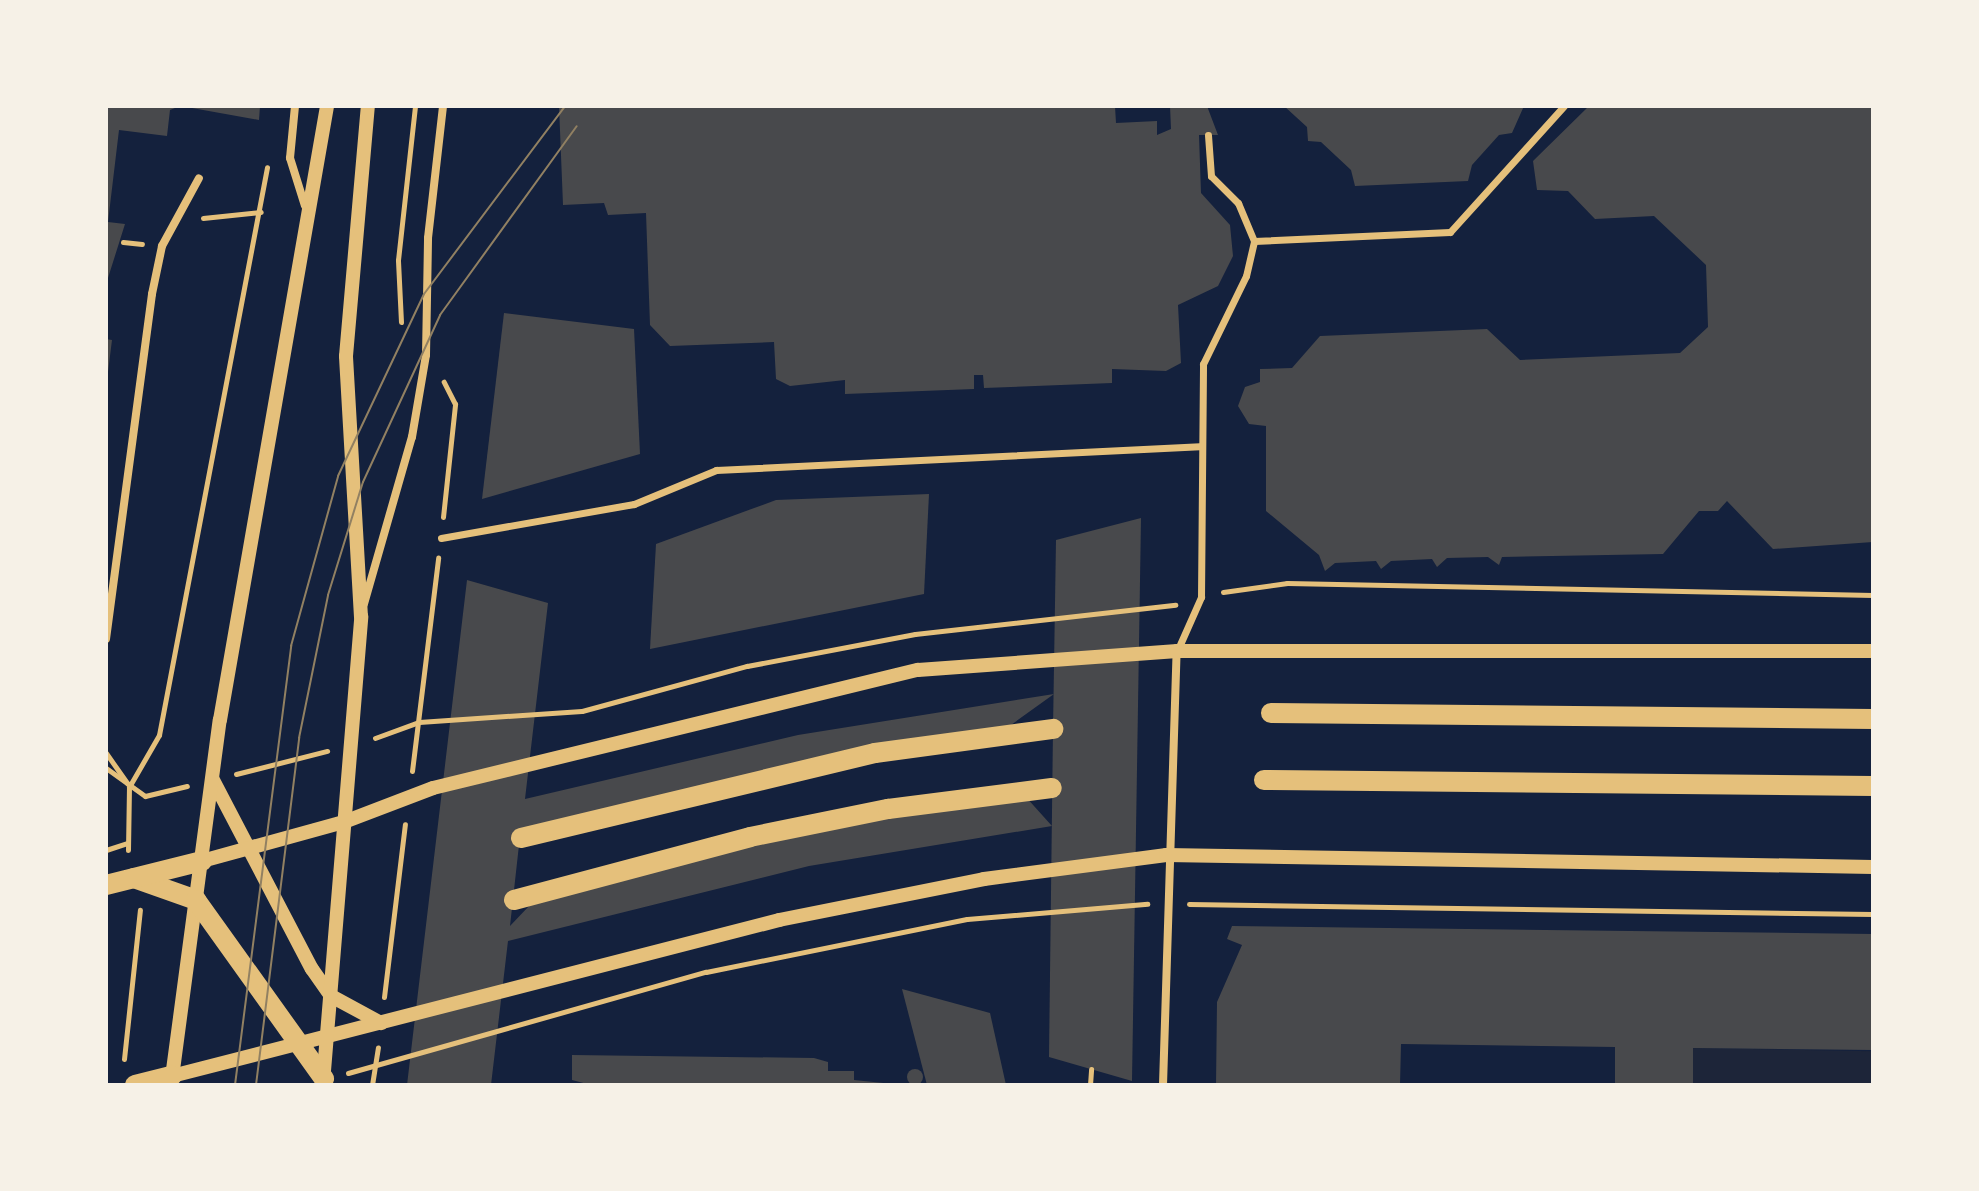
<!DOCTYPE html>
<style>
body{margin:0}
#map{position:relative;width:1979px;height:1191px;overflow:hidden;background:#14213d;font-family:"DM Sans",sans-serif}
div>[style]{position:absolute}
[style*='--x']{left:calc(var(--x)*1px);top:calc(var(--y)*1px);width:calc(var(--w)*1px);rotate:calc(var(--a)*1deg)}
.green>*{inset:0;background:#1d2539;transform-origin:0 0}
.building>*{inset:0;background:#48494c}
.round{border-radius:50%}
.path>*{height:5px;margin:-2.5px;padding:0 2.5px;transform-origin:2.5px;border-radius:2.5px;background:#e5c07b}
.pedestrian>*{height:7px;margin:-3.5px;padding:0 3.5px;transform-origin:3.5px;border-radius:3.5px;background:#e5c07b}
.minor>*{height:8px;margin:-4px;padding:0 4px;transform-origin:4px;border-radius:4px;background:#e5c07b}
.tertiary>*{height:14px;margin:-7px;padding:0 7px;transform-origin:7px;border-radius:7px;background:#e5c07b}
.primary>*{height:20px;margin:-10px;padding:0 10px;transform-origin:10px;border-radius:10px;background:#e5c07b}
.tram>*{height:2px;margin:-1px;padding:0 1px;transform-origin:1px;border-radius:1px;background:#918062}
span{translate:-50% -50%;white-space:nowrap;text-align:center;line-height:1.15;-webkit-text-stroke:6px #f6f1e7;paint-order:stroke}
.frame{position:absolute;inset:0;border:108px solid #f6f1e7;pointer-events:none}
</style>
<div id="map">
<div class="green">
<div style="left:1693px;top:1048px;width:180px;height:37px;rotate:1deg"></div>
</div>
<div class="building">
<div style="clip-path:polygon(106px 106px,180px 106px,170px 110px,167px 136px,119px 130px,108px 222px,125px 224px,108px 278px)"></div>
<div style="clip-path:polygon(181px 106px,260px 106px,259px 120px)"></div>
<div style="clip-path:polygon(559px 106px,1115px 106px,1116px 123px,1157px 121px,1157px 135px,1171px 129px,1170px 106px,1207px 106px,1218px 135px,1199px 135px,1201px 193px,1230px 225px,1233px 256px,1218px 286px,1178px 305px,1181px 363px,1166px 371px,1112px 369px,1112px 383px,984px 388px,983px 375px,974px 375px,974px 389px,845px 394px,845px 380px,790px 386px,776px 379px,774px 342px,670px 346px,650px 325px,646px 213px,608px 215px,604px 203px,563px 205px)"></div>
<div style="clip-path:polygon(1284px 106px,1524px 106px,1512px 133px,1499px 135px,1472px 165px,1468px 181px,1355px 186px,1351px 170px,1321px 142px,1308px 141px,1307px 127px)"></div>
<div style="clip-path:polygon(1589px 106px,1873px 106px,1873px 542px,1773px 549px,1727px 501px,1718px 511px,1699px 511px,1663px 554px,1502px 557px,1499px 565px,1488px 557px,1447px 558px,1437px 567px,1432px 559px,1391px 561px,1381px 569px,1376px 561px,1335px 563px,1325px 571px,1319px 555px,1266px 511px,1266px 426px,1249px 424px,1238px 406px,1245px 387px,1260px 382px,1260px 369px,1292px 368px,1320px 336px,1487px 329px,1520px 360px,1680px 353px,1708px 327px,1706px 265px,1654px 216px,1595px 219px,1568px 191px,1537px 190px,1533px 161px)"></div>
<div style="clip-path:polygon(504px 313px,634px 329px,640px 454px,482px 499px)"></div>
<div style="clip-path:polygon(106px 339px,112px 340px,108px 372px,106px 372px)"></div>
<div style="clip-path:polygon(929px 494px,924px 594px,650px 649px,656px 544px,776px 500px)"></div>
<div style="clip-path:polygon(1141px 518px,1132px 1081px,1049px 1057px,1053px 729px,1056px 540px)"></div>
<div style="clip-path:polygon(467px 580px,548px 603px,525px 799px,798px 735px,1054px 694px,990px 740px,872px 760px,519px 845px,510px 926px,549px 885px,1015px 785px,1052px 826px,809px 866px,508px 941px,491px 1085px,407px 1085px)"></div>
<div style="clip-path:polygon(1232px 926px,1873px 934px,1873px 1050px,1693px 1048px,1693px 1085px,1615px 1085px,1615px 1047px,1401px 1044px,1400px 1085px,1216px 1085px,1217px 1002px,1242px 945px,1227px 939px)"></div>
<div style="clip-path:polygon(902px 989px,990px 1013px,1006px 1085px,927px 1085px)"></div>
<div style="clip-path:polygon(572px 1055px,814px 1058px,828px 1062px,828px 1071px,854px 1071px,854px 1080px,903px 1085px,591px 1085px,572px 1080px)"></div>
<div class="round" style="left:907px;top:1069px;width:16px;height:16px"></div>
</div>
<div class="path">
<div style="--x:203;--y:218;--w:58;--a:-5.9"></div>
<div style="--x:123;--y:242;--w:19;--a:6"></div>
<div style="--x:401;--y:322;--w:62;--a:-92.8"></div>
<div style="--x:398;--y:260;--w:155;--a:-83.7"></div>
<div style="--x:443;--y:517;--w:114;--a:-83.9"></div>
<div style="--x:455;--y:404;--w:25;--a:-117"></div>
<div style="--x:1223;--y:592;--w:65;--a:-8"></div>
<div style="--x:1287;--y:583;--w:586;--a:1.17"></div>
<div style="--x:375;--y:738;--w:47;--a:-20"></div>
<div style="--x:419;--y:722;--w:163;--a:-3.9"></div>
<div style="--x:582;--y:711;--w:171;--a:-15.3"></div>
<div style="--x:747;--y:666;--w:171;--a:-10.8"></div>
<div style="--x:915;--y:634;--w:262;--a:-6.4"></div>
<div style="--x:106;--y:753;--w:37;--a:55"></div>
<div style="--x:106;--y:768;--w:48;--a:35.7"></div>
<div style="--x:145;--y:796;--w:43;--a:-13.4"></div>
<div style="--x:412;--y:771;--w:215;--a:-83"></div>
<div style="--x:236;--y:774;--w:94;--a:-14.2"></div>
<div style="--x:106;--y:850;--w:22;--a:-18"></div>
<div style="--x:128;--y:850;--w:63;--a:-89.1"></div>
<div style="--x:129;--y:787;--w:60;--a:-60"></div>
<div style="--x:159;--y:735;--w:578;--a:-79.23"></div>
<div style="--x:1189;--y:904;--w:684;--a:0.84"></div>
<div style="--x:384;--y:997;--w:174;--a:-83.1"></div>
<div style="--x:124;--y:1059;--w:150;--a:-83.9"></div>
<div style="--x:348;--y:1073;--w:372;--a:-15.8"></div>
<div style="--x:706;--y:972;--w:266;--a:-11.5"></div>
<div style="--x:967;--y:919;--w:181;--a:-4.8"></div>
<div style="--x:372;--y:1085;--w:38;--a:-81"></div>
<div style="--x:1090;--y:1085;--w:16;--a:-86"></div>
</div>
<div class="pedestrian">
<div style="--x:1254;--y:241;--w:196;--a:-2.6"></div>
<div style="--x:1450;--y:232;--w:170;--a:-47.9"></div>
<div style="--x:441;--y:538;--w:196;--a:-10"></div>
<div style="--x:634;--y:504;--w:89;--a:-22.5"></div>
<div style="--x:716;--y:470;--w:484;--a:-2.8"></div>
<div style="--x:1178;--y:649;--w:57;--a:-66.1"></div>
<div style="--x:1201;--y:597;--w:233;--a:-89.5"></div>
<div style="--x:1203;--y:364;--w:98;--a:-64"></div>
<div style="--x:1246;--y:276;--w:36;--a:-77"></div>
<div style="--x:1254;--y:241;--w:41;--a:-112.8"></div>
<div style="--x:1238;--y:203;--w:38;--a:-135"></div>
<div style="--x:1211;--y:176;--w:41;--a:-94.2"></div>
</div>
<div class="minor">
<div style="--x:295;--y:106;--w:52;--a:95.5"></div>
<div style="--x:290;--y:158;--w:50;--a:72.6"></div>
<div style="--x:364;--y:604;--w:174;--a:-74"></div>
<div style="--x:412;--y:437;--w:83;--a:-80.3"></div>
<div style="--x:426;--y:355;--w:117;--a:-89"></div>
<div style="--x:428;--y:238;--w:133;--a:-83.5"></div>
<div style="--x:106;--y:639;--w:348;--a:-82.4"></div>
<div style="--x:152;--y:294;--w:49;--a:-78.2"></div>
<div style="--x:162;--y:246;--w:77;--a:-61.4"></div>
<div style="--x:1163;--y:1085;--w:434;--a:-88.2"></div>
</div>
<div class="tertiary">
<div style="--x:213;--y:780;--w:213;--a:62.4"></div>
<div style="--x:312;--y:969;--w:33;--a:55"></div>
<div style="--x:331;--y:996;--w:57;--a:28.4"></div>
<div style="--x:202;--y:861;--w:147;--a:-15.4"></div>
<div style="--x:344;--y:822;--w:95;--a:-20.9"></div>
<div style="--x:433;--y:788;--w:499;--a:-13.7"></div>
<div style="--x:918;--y:670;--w:260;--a:-4.2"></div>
<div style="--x:1177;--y:651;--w:696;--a:0"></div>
<div style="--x:172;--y:1076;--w:627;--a:-14.41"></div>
<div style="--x:779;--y:920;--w:209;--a:-11.3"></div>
<div style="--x:984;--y:879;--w:184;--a:-7.5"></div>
<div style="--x:1166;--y:855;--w:707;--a:0.97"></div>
<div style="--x:323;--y:1083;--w:468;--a:-85.3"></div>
<div style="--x:361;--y:617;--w:261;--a:-93.3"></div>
<div style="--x:346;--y:356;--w:251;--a:-85"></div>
<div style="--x:171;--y:1085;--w:368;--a:-82.4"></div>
<div style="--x:220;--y:720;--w:623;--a:-80.11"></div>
</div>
<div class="primary">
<div style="--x:1271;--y:713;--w:602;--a:0.57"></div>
<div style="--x:1264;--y:780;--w:609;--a:0.56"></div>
<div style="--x:521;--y:838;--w:364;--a:-13.5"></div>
<div style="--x:875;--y:753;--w:180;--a:-7.7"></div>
<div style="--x:134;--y:878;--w:66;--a:19.5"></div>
<div style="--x:196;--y:900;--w:220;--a:54.4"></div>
<div style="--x:106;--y:885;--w:99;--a:-14"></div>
<div style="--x:514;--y:900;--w:244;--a:-14.9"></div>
<div style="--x:750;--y:837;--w:141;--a:-11.5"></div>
<div style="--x:888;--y:809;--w:165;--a:-7.3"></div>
<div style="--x:135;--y:1085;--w:38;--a:-14"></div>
</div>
<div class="tram">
<div style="--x:235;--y:1085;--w:443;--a:-82.7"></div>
<div style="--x:291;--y:646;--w:176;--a:-74.5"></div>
<div style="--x:338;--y:476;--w:201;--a:-64.7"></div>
<div style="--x:424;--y:294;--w:235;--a:-53.1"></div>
<div style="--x:256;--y:1085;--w:350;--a:-82.9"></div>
<div style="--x:299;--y:738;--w:146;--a:-78.5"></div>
<div style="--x:328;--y:595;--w:118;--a:-72.8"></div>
<div style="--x:363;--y:482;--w:184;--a:-65.2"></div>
<div style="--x:440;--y:315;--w:233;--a:-54.1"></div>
</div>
<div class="frame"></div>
</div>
